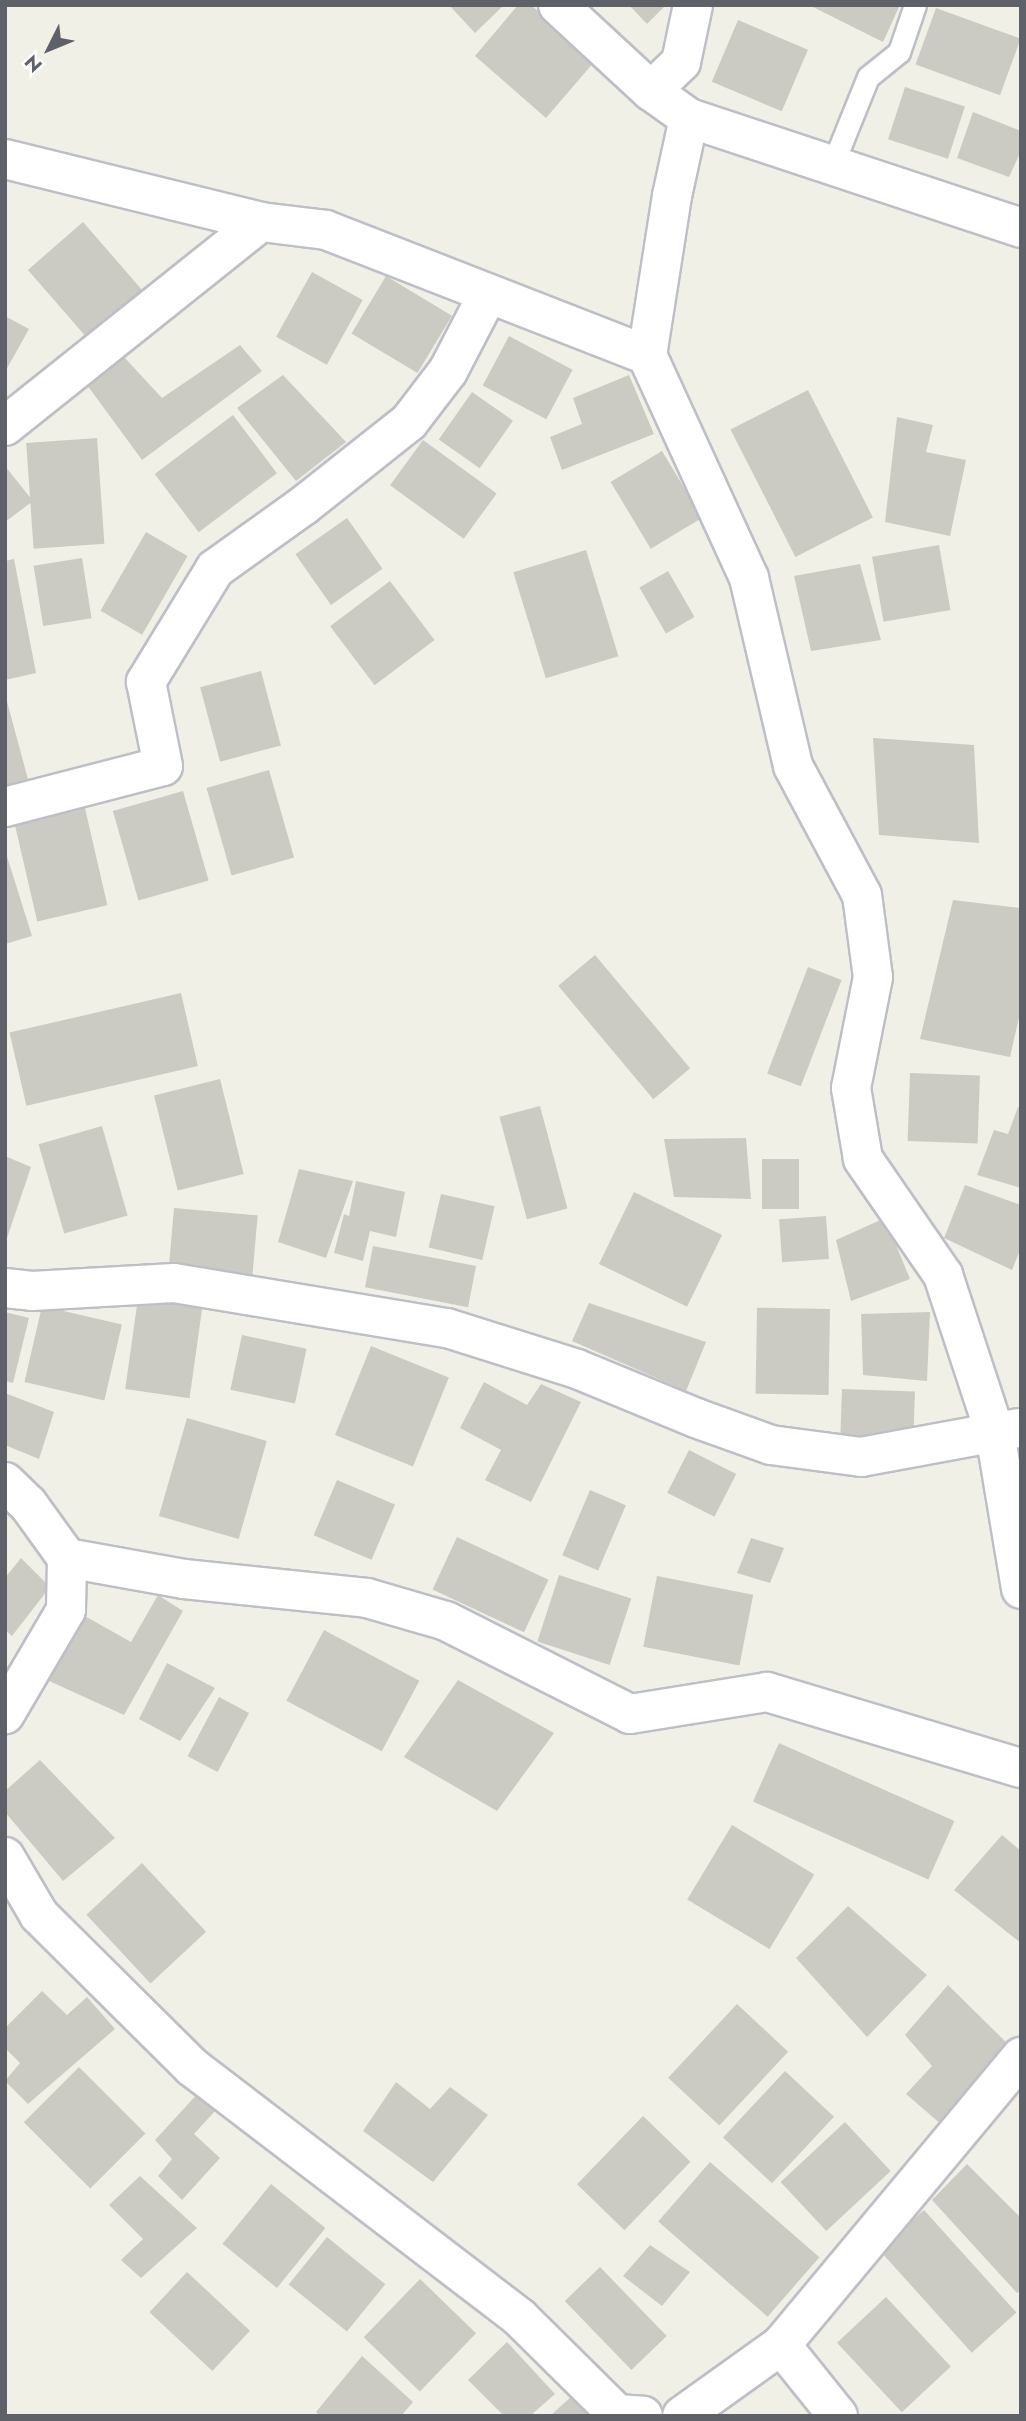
<!DOCTYPE html>
<style>
body{margin:0}
#map{position:relative;width:1026px;height:2421px;overflow:hidden;background:#f1f0e7;font-family:Jost,sans-serif}
div>[style]{position:absolute}
[style*='--x']{left:calc(var(--x)*1px);top:calc(var(--y)*1px);width:calc(var(--w)*1px);rotate:calc(var(--a)*1deg)}
.building>*{inset:0;background:#cccbc3;transform-origin:0 0}
.roads{filter:drop-shadow(2px 0 #bebfc6) drop-shadow(-2px 0 #bebfc6) drop-shadow(0 2px #bebfc6) drop-shadow(0 -2px #bebfc6)}
.lane>*{height:21px;margin:-10.5px;padding:0 10.5px;transform-origin:10.5px;border-radius:10.5px;background:#fff}
.street>*{height:38px;margin:-19px;padding:0 19px;transform-origin:19px;border-radius:19px;background:#fff}
.secondary>*{height:38px;margin:-19px;padding:0 19px;transform-origin:19px;border-radius:19px;background:#fff}
span{translate:-50% -50%;white-space:nowrap;text-align:center;line-height:1.15;-webkit-text-stroke:5px #fff;paint-order:stroke}
.frame{position:absolute;inset:0;border:7px solid #5e6168;pointer-events:none}
.north{position:absolute;left:14px;top:14px;width:70px;height:70px;-webkit-text-stroke:5px #fff;paint-order:stroke;rotate:227deg;font-size:19px;font-weight:700;line-height:28px;text-align:center;color:#5e6168}
.north::after{content:'';display:block;margin:auto;width:24px;height:32px;background:#5e6168;clip-path:polygon(50% 0,100% 100%,50% 72%,0 100%)}
</style>
<div id="map">
<div class="building">
<div style="clip-path:polygon(449px 5px,504px 5px,475px 33px)"></div>
<div style="clip-path:polygon(518px 5px,531px 5px,595px 61px,546px 118px,475px 56px)"></div>
<div style="clip-path:polygon(629px 5px,666px 5px,647px 24px)"></div>
<div style="clip-path:polygon(809px 5px,900px 5px,883px 42px)"></div>
<div style="left:936px;top:8px;width:90px;height:60px;rotate:20deg"></div>
<div style="left:738px;top:20px;width:76px;height:67px;rotate:23deg"></div>
<div style="left:905px;top:87px;width:63px;height:55px;rotate:18deg"></div>
<div style="clip-path:polygon(973px 112px,1021px 131px,1021px 151px,1009px 177px,957px 158px)"></div>
<div style="left:83px;top:222px;width:90px;height:73px;rotate:49deg"></div>
<div style="left:312px;top:272px;width:58px;height:74px;rotate:29deg"></div>
<div style="left:386px;top:276px;width:77px;height:67px;rotate:31deg"></div>
<div style="clip-path:polygon(5px 316px,29px 329px,5px 372px)"></div>
<div style="left:509px;top:336px;width:72px;height:56px;rotate:28deg"></div>
<div style="clip-path:polygon(240px 345px,262px 371px,142px 460px,87px 385px,124px 357px,162px 398px)"></div>
<div style="clip-path:polygon(283px 375px,346px 442px,296px 481px,237px 408px)"></div>
<div style="clip-path:polygon(629px 375px,654px 434px,562px 470px,550px 437px,582px 424px,573px 398px)"></div>
<div style="left:808px;top:390px;width:143px;height:87px;rotate:63deg"></div>
<div style="left:472px;top:392px;width:50px;height:58px;rotate:35deg"></div>
<div style="left:233px;top:415px;width:73px;height:98px;rotate:53deg"></div>
<div style="clip-path:polygon(897px 417px,933px 425px,926px 452px,966px 460px,950px 536px,885px 522px)"></div>
<div style="left:97px;top:438px;width:106px;height:71px;rotate:86deg"></div>
<div style="left:423px;top:440px;width:91px;height:56px;rotate:36deg"></div>
<div style="left:662px;top:451px;width:78px;height:60px;rotate:59deg"></div>
<div style="clip-path:polygon(5px 466px,33px 501px,5px 522px)"></div>
<div style="left:347px;top:518px;width:62px;height:63px;rotate:55deg"></div>
<div style="left:146px;top:532px;width:48px;height:91px;rotate:30deg"></div>
<div style="left:939px;top:545px;width:66px;height:68px;rotate:80deg"></div>
<div style="left:586px;top:550px;width:111px;height:76px;rotate:73deg"></div>
<div style="left:82px;top:558px;width:61px;height:49px;rotate:81deg"></div>
<div style="clip-path:polygon(14px 559px,36px 673px,5px 680px,5px 561px)"></div>
<div style="clip-path:polygon(860px 564px,881px 640px,811px 651px,794px 576px)"></div>
<div style="left:668px;top:571px;width:53px;height:33px;rotate:60deg"></div>
<div style="left:390px;top:581px;width:74px;height:75px;rotate:53deg"></div>
<div style="left:261px;top:671px;width:77px;height:63px;rotate:75deg"></div>
<div style="clip-path:polygon(5px 694px,29px 783px,5px 788px)"></div>
<div style="clip-path:polygon(873px 738px,974px 745px,979px 843px,879px 835px)"></div>
<div style="left:269px;top:770px;width:91px;height:65px;rotate:74deg"></div>
<div style="left:183px;top:791px;width:93px;height:73px;rotate:74deg"></div>
<div style="left:84px;top:804px;width:104px;height:72px;rotate:77deg"></div>
<div style="clip-path:polygon(5px 850px,32px 936px,5px 944px)"></div>
<div style="clip-path:polygon(953px 900px,1021px 908px,1021px 1009px,1010px 1057px,920px 1039px)"></div>
<div style="left:595px;top:955px;width:148px;height:48px;rotate:50deg"></div>
<div style="left:808px;top:967px;width:36px;height:114px;rotate:21deg"></div>
<div style="left:181px;top:993px;width:75px;height:176px;rotate:77deg"></div>
<div style="left:910px;top:1073px;width:70px;height:68px;rotate:2deg"></div>
<div style="left:220px;top:1079px;width:98px;height:68px;rotate:76deg"></div>
<div style="left:540px;top:1106px;width:106px;height:42px;rotate:75deg"></div>
<div style="clip-path:polygon(1018px 1107px,1021px 1108px,1021px 1188px,977px 1175px,994px 1130px,1008px 1134px)"></div>
<div style="left:102px;top:1126px;width:93px;height:66px;rotate:74deg"></div>
<div style="clip-path:polygon(746px 1138px,751px 1199px,674px 1197px,664px 1139px)"></div>
<div style="clip-path:polygon(5px 1156px,31px 1167px,6px 1241px,5px 1241px)"></div>
<div style="left:762px;top:1159px;width:37px;height:50px"></div>
<div style="clip-path:polygon(299px 1169px,353px 1181px,326px 1258px,278px 1242px)"></div>
<div style="clip-path:polygon(356px 1181px,405px 1192px,396px 1237px,370px 1231px,363px 1261px,334px 1253px,344px 1214px,349px 1216px)"></div>
<div style="clip-path:polygon(965px 1185px,1021px 1205px,1021px 1248px,1012px 1270px,944px 1238px)"></div>
<div style="left:634px;top:1192px;width:98px;height:80px;rotate:26deg"></div>
<div style="left:441px;top:1194px;width:55px;height:55px;rotate:13deg"></div>
<div style="left:174px;top:1208px;width:84px;height:60px;rotate:5deg"></div>
<div style="left:826px;top:1216px;width:43px;height:47px;rotate:86deg"></div>
<div style="clip-path:polygon(885px 1218px,910px 1279px,851px 1301px,836px 1240px)"></div>
<div style="left:373px;top:1246px;width:105px;height:42px;rotate:11deg"></div>
<div style="left:138px;top:1298px;width:65px;height:92px;rotate:8deg"></div>
<div style="clip-path:polygon(589px 1303px,706px 1342px,686px 1391px,572px 1341px)"></div>
<div style="left:42px;top:1306px;width:82px;height:78px;rotate:13deg"></div>
<div style="left:830px;top:1309px;width:86px;height:73px;rotate:91deg"></div>
<div style="clip-path:polygon(5px 1312px,29px 1318px,13px 1383px,5px 1381px)"></div>
<div style="clip-path:polygon(930px 1312px,927px 1381px,863px 1375px,861px 1314px)"></div>
<div style="left:242px;top:1335px;width:66px;height:56px;rotate:12deg"></div>
<div style="left:371px;top:1346px;width:84px;height:96px;rotate:22deg"></div>
<div style="clip-path:polygon(484px 1382px,527px 1405px,541px 1384px,581px 1402px,531px 1502px,485px 1480px,501px 1450px,460px 1428px)"></div>
<div style="left:842px;top:1389px;width:73px;height:48px;rotate:2deg"></div>
<div style="clip-path:polygon(5px 1393px,54px 1412px,39px 1459px,5px 1445px)"></div>
<div style="left:187px;top:1418px;width:83px;height:102px;rotate:16deg"></div>
<div style="left:689px;top:1450px;width:53px;height:48px;rotate:27deg"></div>
<div style="left:337px;top:1480px;width:63px;height:60px;rotate:23deg"></div>
<div style="left:590px;top:1490px;width:39px;height:71px;rotate:23deg"></div>
<div style="left:457px;top:1537px;width:101px;height:58px;rotate:25deg"></div>
<div style="clip-path:polygon(751px 1538px,784px 1548px,770px 1583px,737px 1573px)"></div>
<div style="clip-path:polygon(21px 1558px,50px 1587px,12px 1636px,5px 1630px,5px 1578px)"></div>
<div style="left:559px;top:1575px;width:76px;height:70px;rotate:18deg"></div>
<div style="left:657px;top:1576px;width:98px;height:72px;rotate:11deg"></div>
<div style="clip-path:polygon(158px 1595px,183px 1611px,124px 1715px,47px 1680px,83px 1615px,131px 1642px)"></div>
<div style="left:324px;top:1630px;width:108px;height:80px;rotate:28deg"></div>
<div style="clip-path:polygon(167px 1663px,215px 1688px,180px 1741px,139px 1719px)"></div>
<div style="clip-path:polygon(458px 1680px,554px 1733px,497px 1811px,404px 1757px)"></div>
<div style="left:219px;top:1697px;width:34px;height:67px;rotate:28deg"></div>
<div style="left:779px;top:1743px;width:192px;height:64px;rotate:24deg"></div>
<div style="clip-path:polygon(40px 1760px,115px 1838px,63px 1881px,5px 1812px,5px 1791px)"></div>
<div style="left:732px;top:1825px;width:96px;height:87px;rotate:31deg"></div>
<div style="clip-path:polygon(1002px 1835px,1021px 1851px,1021px 1943px,954px 1890px)"></div>
<div style="left:142px;top:1863px;width:94px;height:76px;rotate:47deg"></div>
<div style="clip-path:polygon(848px 1906px,927px 1975px,867px 2037px,796px 1958px)"></div>
<div style="clip-path:polygon(948px 1985px,1012px 2048px,942px 2125px,906px 2094px,932px 2066px,905px 2035px)"></div>
<div style="clip-path:polygon(42px 1991px,67px 2015px,87px 1997px,115px 2029px,28px 2104px,5px 2081px,20px 2063px,5px 2048px,5px 2028px)"></div>
<div style="left:737px;top:2004px;width:70px;height:101px;rotate:43deg"></div>
<div style="left:79px;top:2067px;width:94px;height:78px;rotate:45deg"></div>
<div style="left:785px;top:2071px;width:67px;height:91px;rotate:43deg"></div>
<div style="clip-path:polygon(396px 2082px,430px 2109px,450px 2087px,488px 2115px,433px 2182px,363px 2131px)"></div>
<div style="clip-path:polygon(201px 2090px,216px 2110px,194px 2134px,220px 2158px,182px 2200px,158px 2176px,172px 2159px,155px 2140px)"></div>
<div style="left:643px;top:2116px;width:66px;height:95px;rotate:44deg"></div>
<div style="left:845px;top:2122px;width:67px;height:88px;rotate:47deg"></div>
<div style="left:710px;top:2162px;width:145px;height:79px;rotate:41deg"></div>
<div style="clip-path:polygon(967px 2164px,1021px 2218px,1021px 2290px,1017px 2293px,932px 2200px)"></div>
<div style="clip-path:polygon(140px 2176px,197px 2228px,141px 2278px,121px 2260px,143px 2239px,109px 2205px)"></div>
<div style="left:271px;top:2184px;width:70px;height:77px;rotate:39deg"></div>
<div style="left:924px;top:2210px;width:138px;height:60px;rotate:48deg"></div>
<div style="left:327px;top:2237px;width:75px;height:61px;rotate:39deg"></div>
<div style="clip-path:polygon(650px 2245px,690px 2272px,662px 2306px,623px 2276px)"></div>
<div style="left:600px;top:2267px;width:96px;height:49px;rotate:46deg"></div>
<div style="left:187px;top:2272px;width:86px;height:55px;rotate:43deg"></div>
<div style="left:420px;top:2279px;width:78px;height:81px;rotate:44deg"></div>
<div style="left:886px;top:2297px;width:95px;height:67px;rotate:47deg"></div>
<div style="clip-path:polygon(507px 2342px,555px 2394px,530px 2416px,504px 2416px,468px 2380px)"></div>
<div style="clip-path:polygon(362px 2356px,413px 2402px,401px 2416px,320px 2416px,316px 2412px)"></div>
<div style="clip-path:polygon(572px 2396px,590px 2416px,550px 2416px)"></div>
</div>
<div class="roads">
<div class="lane">
<div style="--x:832;--y:166;--w:96;--a:-68"></div>
<div style="--x:868;--y:77;--w:40;--a:-39"></div>
<div style="--x:899;--y:52;--w:50;--a:-71.2"></div>
</div>
<div class="street">
<div style="--x:651;--y:91;--w:42;--a:-44"></div>
<div style="--x:681;--y:62;--w:58;--a:-78.1"></div>
<div style="--x:689;--y:118;--w:80;--a:102.3"></div>
<div style="--x:672;--y:196;--w:161;--a:98.9"></div>
<div style="--x:647;--y:355;--w:245;--a:65.4"></div>
<div style="--x:749;--y:578;--w:193;--a:76.8"></div>
<div style="--x:793;--y:766;--w:146;--a:61.9"></div>
<div style="--x:862;--y:895;--w:83;--a:82.4"></div>
<div style="--x:873;--y:977;--w:113;--a:101.2"></div>
<div style="--x:851;--y:1088;--w:72;--a:80.4"></div>
<div style="--x:863;--y:1159;--w:141;--a:55.4"></div>
<div style="--x:943;--y:1275;--w:166;--a:71.8"></div>
<div style="--x:995;--y:1433;--w:158;--a:80.5"></div>
<div style="--x:5;--y:159;--w:264;--a:13.8"></div>
<div style="--x:261;--y:222;--w:65;--a:7"></div>
<div style="--x:326;--y:230;--w:344;--a:21.3"></div>
<div style="--x:5;--y:426;--w:327;--a:-38.6"></div>
<div style="--x:5;--y:807;--w:163;--a:-14.5"></div>
<div style="--x:163;--y:766;--w:86;--a:-101.4"></div>
<div style="--x:146;--y:682;--w:132;--a:-58.6"></div>
<div style="--x:215;--y:569;--w:108;--a:-35.6"></div>
<div style="--x:303;--y:506;--w:135;--a:-38.4"></div>
<div style="--x:409;--y:422;--w:64;--a:-52.6"></div>
<div style="--x:448;--y:371;--w:87;--a:-62.5"></div>
<div style="--x:5;--y:1288;--w:27;--a:6"></div>
<div style="--x:32;--y:1291;--w:142;--a:-3.2"></div>
<div style="--x:174;--y:1283;--w:277;--a:9.4"></div>
<div style="--x:447;--y:1328;--w:136;--a:17.5"></div>
<div style="--x:577;--y:1369;--w:129;--a:22.4"></div>
<div style="--x:696;--y:1418;--w:80;--a:19.8"></div>
<div style="--x:771;--y:1445;--w:91;--a:7.6"></div>
<div style="--x:861;--y:1457;--w:161;--a:-10.4"></div>
<div style="--x:5;--y:1482;--w:32;--a:44"></div>
<div style="--x:28;--y:1504;--w:67;--a:54.2"></div>
<div style="--x:67;--y:1558;--w:52;--a:91.1"></div>
<div style="--x:66;--y:1610;--w:121;--a:120.4"></div>
<div style="--x:67;--y:1558;--w:119;--a:10.2"></div>
<div style="--x:184;--y:1579;--w:184;--a:5.9"></div>
<div style="--x:367;--y:1598;--w:82;--a:16.2"></div>
<div style="--x:446;--y:1621;--w:206;--a:26.8"></div>
<div style="--x:630;--y:1714;--w:139;--a:-9.1"></div>
<div style="--x:767;--y:1692;--w:265;--a:16.7"></div>
<div style="--x:5;--y:1857;--w:67;--a:59.6"></div>
<div style="--x:39;--y:1915;--w:216;--a:44.8"></div>
<div style="--x:192;--y:2067;--w:412;--a:37.4"></div>
<div style="--x:519;--y:2317;--w:138;--a:44.7"></div>
<div style="--x:617;--y:2414;--w:26;--a:4"></div>
<div style="--x:781;--y:2345;--w:91;--a:51.2"></div>
<div style="--x:682;--y:2416;--w:122;--a:-35.6"></div>
<div style="--x:781;--y:2345;--w:375;--a:-50.2"></div>
</div>
<div class="secondary">
<div style="--x:558;--y:5;--w:127;--a:42.8"></div>
<div style="--x:651;--y:91;--w:47;--a:35.4"></div>
<div style="--x:689;--y:118;--w:350;--a:18.3"></div>
</div>
</div>
<div class="frame"></div>
<div class="north">N</div>
</div>
